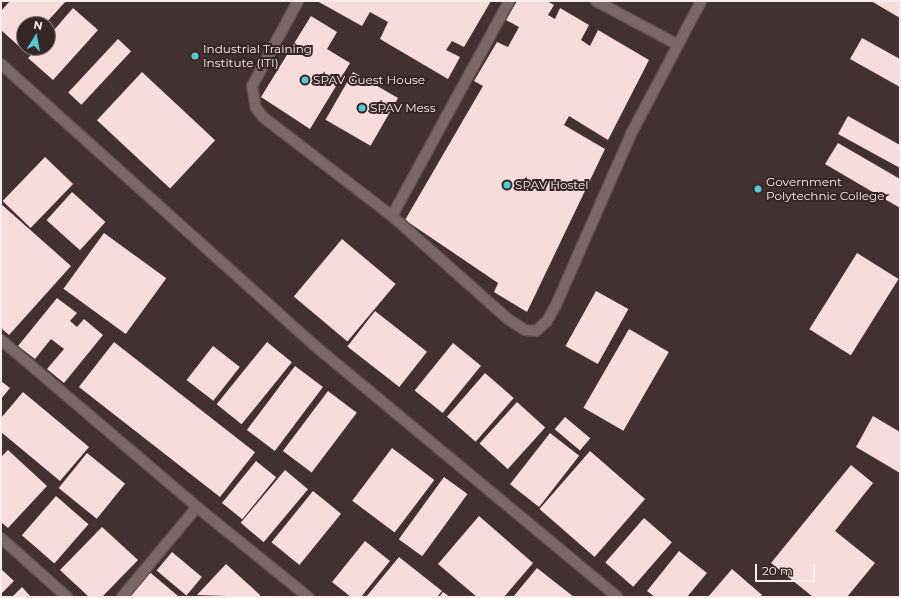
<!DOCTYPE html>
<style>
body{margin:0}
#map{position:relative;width:901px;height:598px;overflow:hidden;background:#433030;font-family:Montserrat,sans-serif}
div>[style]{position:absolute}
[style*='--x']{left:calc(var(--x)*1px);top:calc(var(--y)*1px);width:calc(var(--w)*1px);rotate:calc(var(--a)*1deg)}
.building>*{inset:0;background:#f6dddc;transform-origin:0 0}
.roads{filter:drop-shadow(1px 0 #5f4f4f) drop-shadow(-1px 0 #5f4f4f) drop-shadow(0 1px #5f4f4f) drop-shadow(0 -1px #5f4f4f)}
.minor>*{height:10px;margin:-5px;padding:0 5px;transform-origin:5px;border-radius:5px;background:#7c6767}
.dots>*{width:11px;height:11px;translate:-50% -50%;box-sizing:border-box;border:2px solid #382626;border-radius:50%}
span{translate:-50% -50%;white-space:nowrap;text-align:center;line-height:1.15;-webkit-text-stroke:4px #382626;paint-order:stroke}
.poi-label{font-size:12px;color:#f9ecec}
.left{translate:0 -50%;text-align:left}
.frame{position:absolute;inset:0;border:2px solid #f9ecec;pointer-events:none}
.north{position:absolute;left:16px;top:16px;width:40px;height:40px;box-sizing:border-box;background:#382626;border:1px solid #857575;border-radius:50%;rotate:11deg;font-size:11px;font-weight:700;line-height:16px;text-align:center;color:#f9ecec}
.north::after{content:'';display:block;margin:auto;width:14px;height:18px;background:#52ccd0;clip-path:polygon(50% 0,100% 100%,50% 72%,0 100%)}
.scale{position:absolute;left:755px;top:564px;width:60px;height:18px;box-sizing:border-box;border:2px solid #f9ecec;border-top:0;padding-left:5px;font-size:12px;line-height:14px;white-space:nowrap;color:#f9ecec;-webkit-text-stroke:3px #382626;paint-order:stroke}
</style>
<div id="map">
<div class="building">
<div style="clip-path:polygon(10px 1px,66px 1px,45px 24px,24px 24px,22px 49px,1px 30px,1px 11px)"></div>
<div style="clip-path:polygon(317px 1px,491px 1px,464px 47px,452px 41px,446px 50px,460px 57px,448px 79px,380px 39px,388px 22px,370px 12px,362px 26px)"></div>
<div style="clip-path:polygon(517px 1px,547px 1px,554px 5px,548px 15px,555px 19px,560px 8px,589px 25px,581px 40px,590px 46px,598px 30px,649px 60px,608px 140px,569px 116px,564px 125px,605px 149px,527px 312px,494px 292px,498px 283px,405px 220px,483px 86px,474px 81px,497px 42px,508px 47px,519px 27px,506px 20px)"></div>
<div style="clip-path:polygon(871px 1px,900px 1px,900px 18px)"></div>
<div style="clip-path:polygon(73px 8px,98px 30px,53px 80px,28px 58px,38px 48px,48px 48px,48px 37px)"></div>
<div style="clip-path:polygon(311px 16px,337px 32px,327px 49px,350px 63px,310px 129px,261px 97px)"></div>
<div style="clip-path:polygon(862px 38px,900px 59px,900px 87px,850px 59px)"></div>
<div style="left:118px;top:39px;width:18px;height:73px;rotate:43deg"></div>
<div style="left:142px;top:72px;width:100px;height:66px;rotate:43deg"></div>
<div style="left:353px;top:72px;width:52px;height:55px;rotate:30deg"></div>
<div style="clip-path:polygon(848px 116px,900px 145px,900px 168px,838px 134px)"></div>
<div style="clip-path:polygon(838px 143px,900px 179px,900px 208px,825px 164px)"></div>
<div style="left:45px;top:157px;width:39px;height:61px;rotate:44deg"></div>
<div style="left:72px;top:192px;width:45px;height:38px;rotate:42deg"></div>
<div style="clip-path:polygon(1px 204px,71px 266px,9px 335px,1px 328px)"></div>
<div style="left:104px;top:233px;width:77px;height:69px;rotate:36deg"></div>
<div style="left:342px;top:239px;width:70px;height:75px;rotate:40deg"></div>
<div style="left:857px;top:253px;width:49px;height:90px;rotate:32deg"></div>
<div style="left:596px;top:291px;width:37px;height:63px;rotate:29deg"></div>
<div style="clip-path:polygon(57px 298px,77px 313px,70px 321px,77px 327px,84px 319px,103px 335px,64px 383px,47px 369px,64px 349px,51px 339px,35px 359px,18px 346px)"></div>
<div style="left:375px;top:311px;width:66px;height:45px;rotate:38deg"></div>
<div style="left:629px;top:329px;width:46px;height:91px;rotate:30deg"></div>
<div style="left:114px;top:342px;width:179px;height:57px;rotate:38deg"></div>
<div style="left:267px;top:342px;width:32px;height:80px;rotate:39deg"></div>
<div style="left:453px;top:343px;width:36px;height:61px;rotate:39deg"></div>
<div style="left:213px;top:346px;width:34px;height:43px;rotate:38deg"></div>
<div style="left:295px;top:366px;width:35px;height:80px;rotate:37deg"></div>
<div style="left:485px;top:373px;width:38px;height:58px;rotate:41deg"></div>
<div style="clip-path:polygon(1px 381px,10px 388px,1px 399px)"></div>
<div style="left:328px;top:391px;width:36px;height:75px;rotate:37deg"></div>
<div style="clip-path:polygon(23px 392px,89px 447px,60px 481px,1px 432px,1px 418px)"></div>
<div style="left:517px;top:402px;width:38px;height:56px;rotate:42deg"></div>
<div style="clip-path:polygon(873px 416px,900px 432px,900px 473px,856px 447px)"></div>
<div style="left:565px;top:417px;width:33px;height:16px;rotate:40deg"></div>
<div style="left:550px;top:433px;width:37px;height:65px;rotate:38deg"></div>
<div style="left:392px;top:448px;width:53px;height:66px;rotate:37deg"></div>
<div style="clip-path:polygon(8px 450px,47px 486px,8px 528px,1px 522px,1px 457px)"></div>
<div style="left:590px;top:451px;width:73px;height:77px;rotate:41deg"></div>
<div style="left:87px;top:453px;width:49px;height:45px;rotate:39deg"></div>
<div style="left:256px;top:461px;width:26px;height:54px;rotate:39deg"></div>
<div style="clip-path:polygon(851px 465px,873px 483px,835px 531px,875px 563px,847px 597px,813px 597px,771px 563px)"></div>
<div style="left:285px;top:470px;width:30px;height:69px;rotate:40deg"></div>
<div style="left:444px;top:477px;width:29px;height:77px;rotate:36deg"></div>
<div style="left:313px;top:491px;width:36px;height:66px;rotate:39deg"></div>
<div style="left:56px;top:496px;width:43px;height:52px;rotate:41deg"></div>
<div style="clip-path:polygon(479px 516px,533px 563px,504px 597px,477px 597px,438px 564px)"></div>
<div style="left:644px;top:518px;width:37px;height:59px;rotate:41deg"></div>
<div style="clip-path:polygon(102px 527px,138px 560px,102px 597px,89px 597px,60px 570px)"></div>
<div style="clip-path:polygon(365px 541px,390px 561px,361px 597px,351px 597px,332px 582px)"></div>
<div style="clip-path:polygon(679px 551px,707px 573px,687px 597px,655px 597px,647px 591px)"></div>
<div style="left:172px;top:552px;width:39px;height:24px;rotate:40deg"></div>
<div style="clip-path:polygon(399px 557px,442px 591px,437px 597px,366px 597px)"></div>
<div style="clip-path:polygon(226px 564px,260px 595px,259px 597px,197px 595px)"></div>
<div style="clip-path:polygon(537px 568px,574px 597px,513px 597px)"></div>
<div style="clip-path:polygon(1px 569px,14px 581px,1px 594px)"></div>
<div style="clip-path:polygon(146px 569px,178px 596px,177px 597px,123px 597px)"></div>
<div style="clip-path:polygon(732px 569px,762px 595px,760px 597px,708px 597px)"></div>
<div style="clip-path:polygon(22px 587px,31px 597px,12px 597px)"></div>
<div style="clip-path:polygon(443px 592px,450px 597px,439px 597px)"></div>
</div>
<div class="roads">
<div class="minor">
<div style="--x:298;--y:1;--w:97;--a:118.4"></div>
<div style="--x:252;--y:86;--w:22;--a:80"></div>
<div style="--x:256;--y:108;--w:11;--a:52"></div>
<div style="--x:263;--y:117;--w:163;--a:37.5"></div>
<div style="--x:392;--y:216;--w:155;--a:41.6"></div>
<div style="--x:508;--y:319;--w:20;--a:33"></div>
<div style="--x:525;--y:330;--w:11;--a:5"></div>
<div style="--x:536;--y:331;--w:15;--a:-42"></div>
<div style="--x:547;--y:321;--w:18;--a:-61"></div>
<div style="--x:556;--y:305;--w:187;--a:-66.3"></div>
<div style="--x:631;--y:134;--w:150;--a:-62.2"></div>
<div style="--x:596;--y:1;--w:93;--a:28.2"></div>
<div style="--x:1;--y:64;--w:421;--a:41.9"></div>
<div style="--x:314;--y:345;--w:394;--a:39.7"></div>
<div style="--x:392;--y:216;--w:245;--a:-61.4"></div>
<div style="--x:1;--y:340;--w:257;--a:40.4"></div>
<div style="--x:197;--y:507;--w:143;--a:39"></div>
<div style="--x:1;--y:538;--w:89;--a:41.8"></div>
<div style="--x:122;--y:597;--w:117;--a:-50.2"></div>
</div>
</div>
<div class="dots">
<div style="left:195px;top:56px;background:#52ccd0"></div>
<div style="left:305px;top:80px;background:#52ccd0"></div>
<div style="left:362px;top:108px;background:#52ccd0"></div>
<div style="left:507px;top:185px;background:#52ccd0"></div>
<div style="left:758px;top:189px;background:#52ccd0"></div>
</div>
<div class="poi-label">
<span class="left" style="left:203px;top:56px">Industrial Training<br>Institute (ITI)</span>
<span class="left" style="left:313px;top:80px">SPAV Guest House</span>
<span class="left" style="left:370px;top:108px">SPAV Mess</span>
<span class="left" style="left:766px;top:189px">Government<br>Polytechnic College</span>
<span class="left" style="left:515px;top:185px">SPAV Hostel</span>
</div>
<div class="frame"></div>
<div class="north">N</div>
<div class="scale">20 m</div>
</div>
